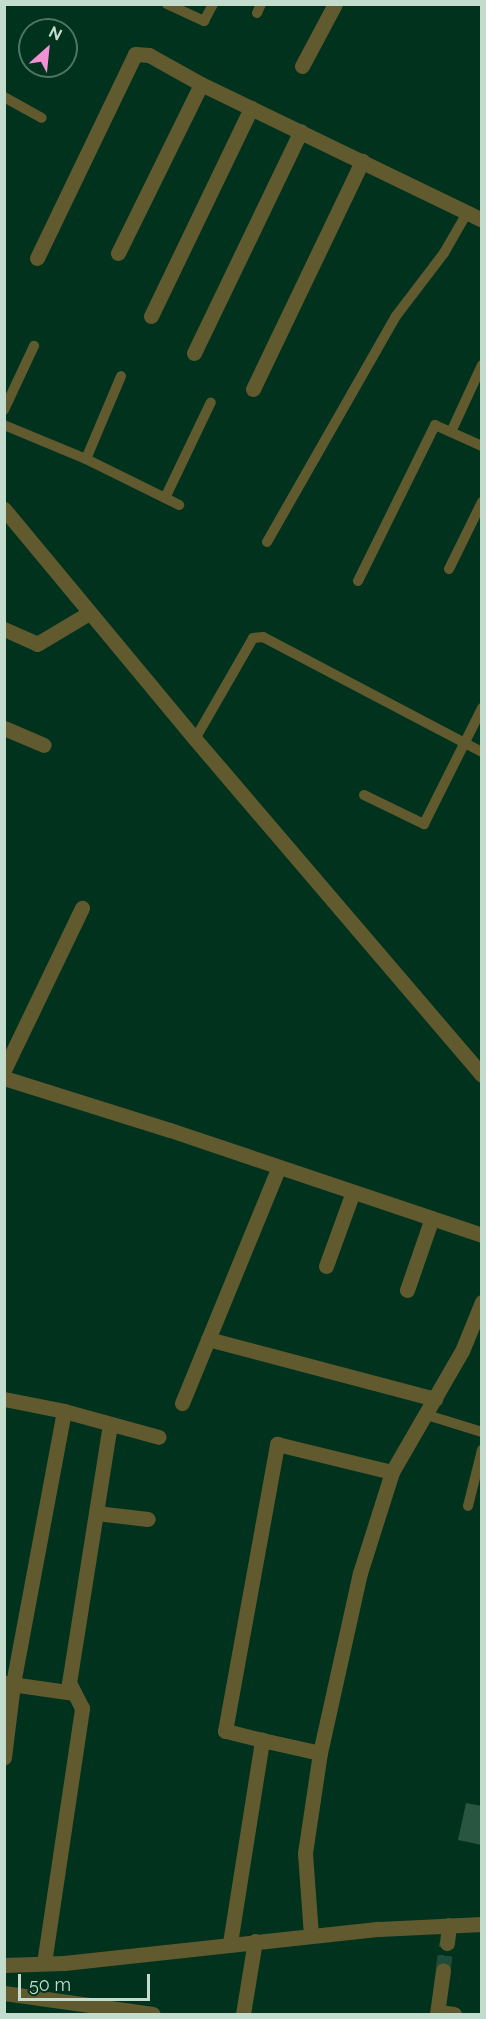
<!DOCTYPE html>
<style>
body{margin:0}
#map{position:relative;width:486px;height:2019px;overflow:hidden;background:#00321e;font-family:Raleway,sans-serif}
div>[style]{position:absolute}
[style*='--x']{left:calc(var(--x)*1px);top:calc(var(--y)*1px);width:calc(var(--w)*1px);rotate:calc(var(--a)*1deg)}
.building>*{inset:0;background:#295640}
.minor-tunnel>*{height:15px;margin-top:-7.5px;transform-origin:0;background:repeating-linear-gradient(90deg,#1d4c38 0 15px,transparent 0 23px)}
.service>*{height:10px;margin:-5px;padding:0 5px;transform-origin:5px;border-radius:5px;background:#615a2f}
.minor>*{height:15px;margin:-7.5px;padding:0 7.5px;transform-origin:7.5px;border-radius:7.5px;background:#615a2f}
.tertiary>*{height:15px;margin:-7.5px;padding:0 7.5px;transform-origin:7.5px;border-radius:7.5px;background:#615a2f}
span{translate:-50% -50%;white-space:nowrap;text-align:center;line-height:1.15;-webkit-text-stroke:5px #00321e;paint-order:stroke}
.frame{position:absolute;inset:0;border:6px solid #c4dcce;pointer-events:none}
.north{position:absolute;left:18px;top:18px;width:60px;height:60px;box-sizing:border-box;background:#00321e;border:2px solid #4e7664;border-radius:50%;rotate:27deg;font-size:16px;font-weight:700;line-height:24px;text-align:center;color:#c4dcce}
.north::after{content:'';display:block;margin:auto;width:21px;height:27px;background:#f491d4;clip-path:polygon(50% 0,100% 100%,50% 72%,0 100%)}
.scale{position:absolute;left:18px;top:1974px;width:132px;height:27px;box-sizing:border-box;border:3px solid #c4dcce;border-top:0;padding-left:8px;font-size:18px;line-height:21px;white-space:nowrap;color:#c4dcce;-webkit-text-stroke:4px #00321e;paint-order:stroke}
</style>
<div id="map">
<div class="building">
<div style="clip-path:polygon(466px 1803px,482px 1806px,482px 1845px,458px 1840px)"></div>
</div>
<div class="minor-tunnel">
<div style="--x:443;--y:1970;--w:27;--a:-82"></div>
</div>
<div class="service">
<div style="--x:167;--y:4;--w:41;--a:24.7"></div>
<div style="--x:204;--y:21;--w:19;--a:-62"></div>
<div style="--x:257;--y:13;--w:10;--a:-66"></div>
<div style="--x:4;--y:97;--w:43;--a:28.9"></div>
<div style="--x:4;--y:410;--w:71;--a:-64.9"></div>
<div style="--x:4;--y:425;--w:89;--a:22.5"></div>
<div style="--x:86;--y:459;--w:104;--a:26.3"></div>
<div style="--x:451;--y:432;--w:74;--a:-65.2"></div>
<div style="--x:86;--y:459;--w:90;--a:-67.1"></div>
<div style="--x:165;--y:498;--w:106;--a:-64.4"></div>
<div style="--x:267;--y:542;--w:260;--a:-60.3"></div>
<div style="--x:396;--y:316;--w:79;--a:-52.7"></div>
<div style="--x:444;--y:253;--w:46;--a:-60.1"></div>
<div style="--x:449;--y:569;--w:75;--a:-63.8"></div>
<div style="--x:358;--y:581;--w:174;--a:-63.7"></div>
<div style="--x:435;--y:425;--w:51;--a:24.1"></div>
<div style="--x:195;--y:739;--w:116;--a:-60.1"></div>
<div style="--x:253;--y:638;--w:10;--a:-6"></div>
<div style="--x:263;--y:637;--w:247;--a:27.7"></div>
<div style="--x:364;--y:795;--w:67;--a:25.8"></div>
<div style="--x:424;--y:824;--w:130;--a:-63.4"></div>
<div style="--x:427;--y:1415;--w:58;--a:17.2"></div>
<div style="--x:468;--y:1506;--w:58;--a:-76"></div>
</div>
<div class="minor">
<div style="--x:302;--y:66;--w:70;--a:-62"></div>
<div style="--x:118;--y:253;--w:188;--a:-63.8"></div>
<div style="--x:37;--y:258;--w:226;--a:-64.3"></div>
<div style="--x:135;--y:54;--w:14;--a:4"></div>
<div style="--x:149;--y:55;--w:60;--a:29.1"></div>
<div style="--x:201;--y:84;--w:312;--a:25.8"></div>
<div style="--x:151;--y:316;--w:231;--a:-64.3"></div>
<div style="--x:194;--y:353;--w:246;--a:-64.3"></div>
<div style="--x:253;--y:389;--w:253;--a:-64.4"></div>
<div style="--x:4;--y:629;--w:36;--a:24"></div>
<div style="--x:37;--y:644;--w:61;--a:-30.8"></div>
<div style="--x:4;--y:728;--w:43;--a:23"></div>
<div style="--x:4;--y:1070;--w:180;--a:-64.3"></div>
<div style="--x:4;--y:1078;--w:174;--a:17.4"></div>
<div style="--x:170;--y:1130;--w:329;--a:18.6"></div>
<div style="--x:326;--y:1266;--w:79;--a:-70"></div>
<div style="--x:407;--y:1290;--w:76;--a:-70.9"></div>
<div style="--x:208;--y:1339;--w:235;--a:14.8"></div>
<div style="--x:4;--y:1399;--w:61;--a:11.3"></div>
<div style="--x:64;--y:1411;--w:278;--a:100.6"></div>
<div style="--x:13;--y:1684;--w:74;--a:97"></div>
<div style="--x:182;--y:1403;--w:255;--a:-67.7"></div>
<div style="--x:64;--y:1411;--w:98;--a:15.3"></div>
<div style="--x:96;--y:1513;--w:52;--a:6.6"></div>
<div style="--x:4;--y:1683;--w:71;--a:8.1"></div>
<div style="--x:262;--y:1740;--w:38;--a:-166"></div>
<div style="--x:225;--y:1731;--w:292;--a:-79.7"></div>
<div style="--x:277;--y:1444;--w:118;--a:13.7"></div>
<div style="--x:230;--y:1943;--w:206;--a:-81"></div>
<div style="--x:262;--y:1740;--w:59;--a:12.6"></div>
<div style="--x:447;--y:1943;--w:18;--a:-84"></div>
<div style="--x:44;--y:1963;--w:258;--a:-81.5"></div>
<div style="--x:82;--y:1708;--w:28;--a:-117"></div>
<div style="--x:69;--y:1683;--w:261;--a:-81"></div>
<div style="--x:4;--y:1993;--w:150;--a:8"></div>
<div style="--x:438;--y:2012;--w:16;--a:7"></div>
<div style="--x:243;--y:2014;--w:74;--a:-80.7"></div>
<div style="--x:437;--y:2014;--w:44;--a:-82.2"></div>
</div>
<div class="tertiary">
<div style="--x:4;--y:509;--w:299;--a:50.3"></div>
<div style="--x:195;--y:739;--w:442;--a:49.5"></div>
<div style="--x:311;--y:1935;--w:82;--a:-94.2"></div>
<div style="--x:305;--y:1853;--w:101;--a:-81.5"></div>
<div style="--x:320;--y:1753;--w:184;--a:-77.5"></div>
<div style="--x:360;--y:1573;--w:106;--a:-72.4"></div>
<div style="--x:392;--y:1472;--w:140;--a:-60"></div>
<div style="--x:462;--y:1351;--w:53;--a:-67.8"></div>
<div style="--x:4;--y:1965;--w:60;--a:-1.9"></div>
<div style="--x:64;--y:1963;--w:317;--a:-6.2"></div>
<div style="--x:379;--y:1929;--w:103;--a:-2.8"></div>
</div>
<div class="frame"></div>
<div class="north">N</div>
<div class="scale">50 m</div>
</div>
